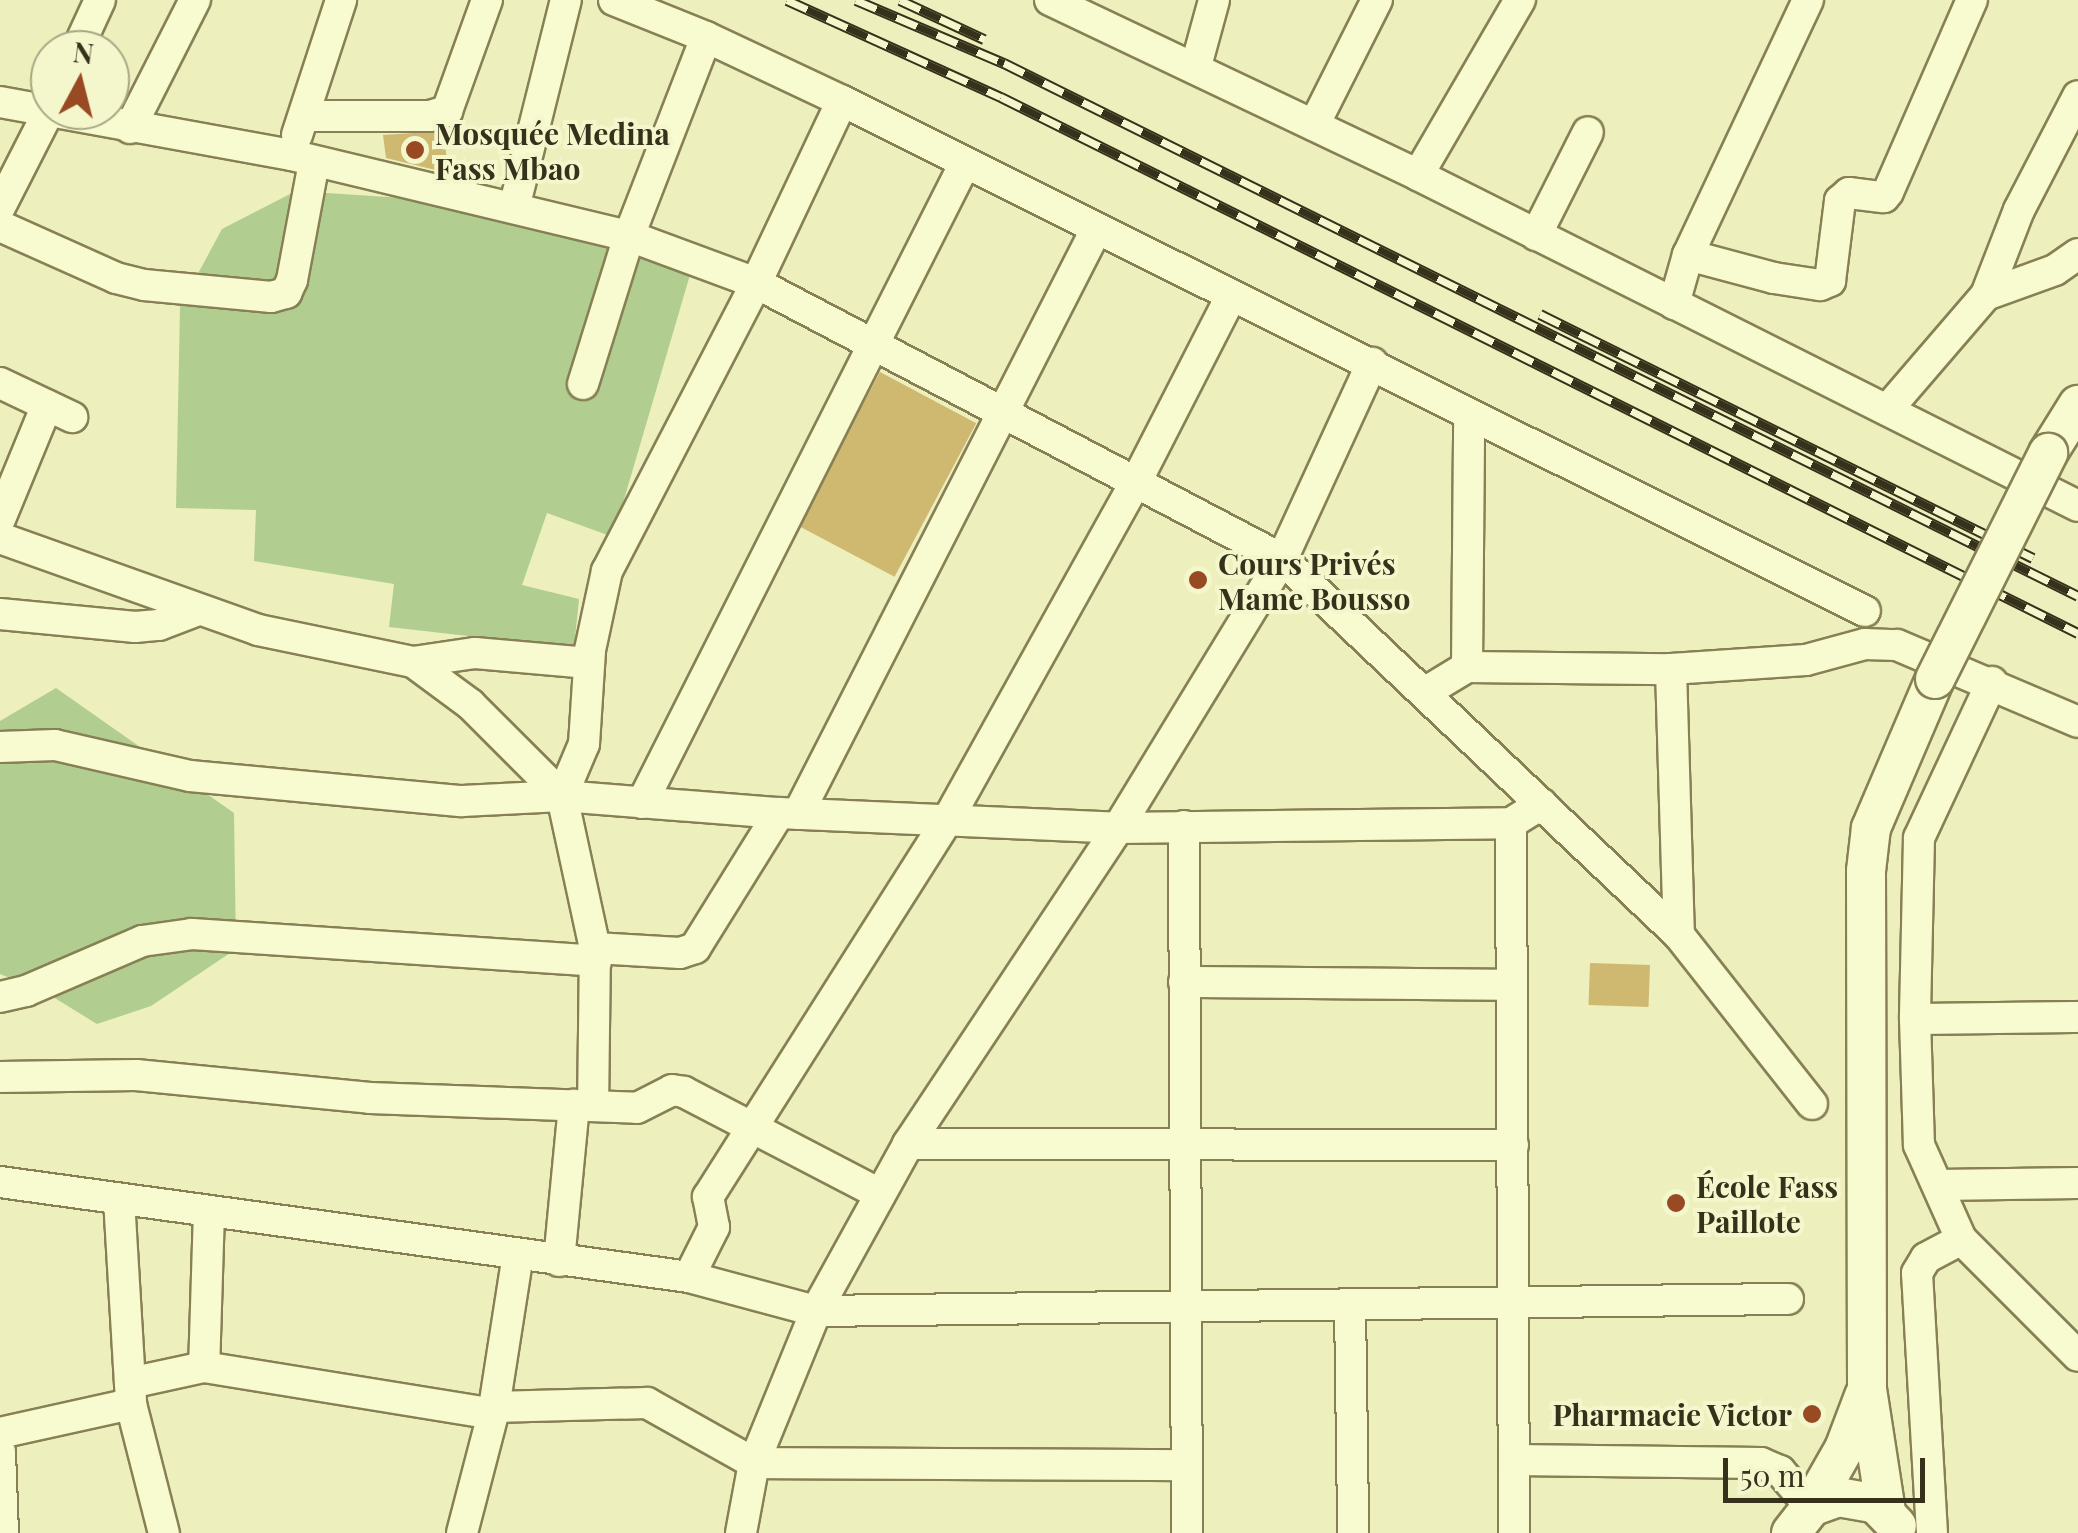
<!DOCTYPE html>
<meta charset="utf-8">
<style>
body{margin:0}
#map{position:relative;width:2078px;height:1533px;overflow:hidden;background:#edefbc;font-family:"Playfair Display",serif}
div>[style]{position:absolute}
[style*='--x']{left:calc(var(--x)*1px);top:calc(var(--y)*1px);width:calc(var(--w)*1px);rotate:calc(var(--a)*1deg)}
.green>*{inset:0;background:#b1cd90}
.building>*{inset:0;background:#cfb870;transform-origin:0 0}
.roads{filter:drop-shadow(2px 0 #878055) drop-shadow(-2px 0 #878055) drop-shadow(0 2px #878055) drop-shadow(0 -2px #878055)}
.minor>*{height:30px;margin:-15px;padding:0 15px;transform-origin:15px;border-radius:15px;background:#f8facf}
.tertiary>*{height:38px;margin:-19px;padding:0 19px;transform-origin:19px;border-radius:19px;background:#f8facf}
.rail>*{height:11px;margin-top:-5.5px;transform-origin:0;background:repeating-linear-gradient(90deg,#f4f6cc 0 22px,#35311b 0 44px);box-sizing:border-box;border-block:2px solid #35311b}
.bridges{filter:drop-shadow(2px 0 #878055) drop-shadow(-2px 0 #878055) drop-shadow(0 2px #878055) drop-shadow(0 -2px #878055)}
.tertiary-bridge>*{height:38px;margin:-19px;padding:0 19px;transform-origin:19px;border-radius:19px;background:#f8facf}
.dots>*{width:28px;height:28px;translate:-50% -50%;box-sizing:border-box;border:5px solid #f4f6cc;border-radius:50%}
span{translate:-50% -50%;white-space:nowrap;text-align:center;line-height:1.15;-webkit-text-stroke:8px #f4f6cc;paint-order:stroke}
.poi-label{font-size:30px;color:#35311b;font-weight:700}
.left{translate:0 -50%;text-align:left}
.right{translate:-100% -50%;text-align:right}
.north{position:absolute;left:30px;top:30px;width:100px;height:100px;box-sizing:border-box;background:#f4f6cc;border:2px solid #a8a785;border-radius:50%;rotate:7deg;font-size:28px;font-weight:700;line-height:40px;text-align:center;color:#35311b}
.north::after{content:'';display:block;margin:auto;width:35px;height:45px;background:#984a23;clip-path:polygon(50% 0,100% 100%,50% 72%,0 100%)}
.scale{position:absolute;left:1723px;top:1458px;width:202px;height:45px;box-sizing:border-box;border:5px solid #35311b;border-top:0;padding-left:12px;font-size:30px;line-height:35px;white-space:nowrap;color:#35311b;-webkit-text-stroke:8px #f4f6cc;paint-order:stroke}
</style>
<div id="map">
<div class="green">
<div style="clip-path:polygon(296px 191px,403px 198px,474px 211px,692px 268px,613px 537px,547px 513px,522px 585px,579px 599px,574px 648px,389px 627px,394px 584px,254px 561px,256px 510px,176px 508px,180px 307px,222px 229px)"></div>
<div style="clip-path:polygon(56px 688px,234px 813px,236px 949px,151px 1006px,97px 1024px,45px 992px,0 974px,0 721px)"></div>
</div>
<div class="building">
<div style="clip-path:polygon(444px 131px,448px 173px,386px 158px,383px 135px)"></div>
<div style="left:880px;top:372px;width:109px;height:174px;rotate:28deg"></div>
<div style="left:1590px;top:963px;width:60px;height:42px;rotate:2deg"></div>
</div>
<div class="roads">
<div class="minor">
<div style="--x:614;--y:0;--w:99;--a:21.9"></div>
<div style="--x:706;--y:37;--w:150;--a:25.2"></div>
<div style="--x:842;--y:101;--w:1143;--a:26.5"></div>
<div style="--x:1050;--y:0;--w:407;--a:25.4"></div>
<div style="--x:1418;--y:175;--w:738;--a:26.63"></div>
<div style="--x:77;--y:50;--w:55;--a:-65.3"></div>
<div style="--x:1196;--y:66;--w:68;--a:-74.7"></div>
<div style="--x:0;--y:102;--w:296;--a:10.3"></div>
<div style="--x:291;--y:155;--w:348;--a:13.5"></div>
<div style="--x:629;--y:236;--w:135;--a:20.3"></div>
<div style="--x:756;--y:283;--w:594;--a:27.69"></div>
<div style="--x:1282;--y:559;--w:547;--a:43.44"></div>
<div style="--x:1679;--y:935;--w:215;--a:51.8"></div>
<div style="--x:304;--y:116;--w:126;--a:0"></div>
<div style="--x:430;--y:116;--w:18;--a:-16"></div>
<div style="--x:447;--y:111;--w:118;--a:-70.2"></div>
<div style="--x:1314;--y:125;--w:140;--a:-63.3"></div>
<div style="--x:130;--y:128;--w:144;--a:-63.1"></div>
<div style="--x:297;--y:135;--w:142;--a:-71.9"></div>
<div style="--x:1418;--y:175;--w:203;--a:-59.8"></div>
<div style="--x:0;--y:207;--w:110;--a:-63"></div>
<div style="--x:514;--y:208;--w:214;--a:-76"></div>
<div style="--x:0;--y:226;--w:127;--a:24.1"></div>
<div style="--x:116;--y:278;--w:29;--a:14"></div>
<div style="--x:144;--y:285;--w:128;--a:5.4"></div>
<div style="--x:271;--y:297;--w:16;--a:-15"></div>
<div style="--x:286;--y:293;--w:14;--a:-65"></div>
<div style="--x:292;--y:280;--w:120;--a:-79.4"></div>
<div style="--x:1536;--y:235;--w:115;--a:-63.2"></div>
<div style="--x:1688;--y:255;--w:89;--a:15"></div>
<div style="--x:1774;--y:278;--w:47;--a:8.7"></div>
<div style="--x:1820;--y:285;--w:11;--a:-22"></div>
<div style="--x:1830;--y:281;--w:81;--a:-82.9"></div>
<div style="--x:1840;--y:201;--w:12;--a:-42"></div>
<div style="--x:1849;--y:193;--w:35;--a:7"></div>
<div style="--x:1884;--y:197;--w:6;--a:-51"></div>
<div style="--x:1888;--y:192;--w:210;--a:-66.4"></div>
<div style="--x:1986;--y:295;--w:91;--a:-68.8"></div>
<div style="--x:2019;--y:210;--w:128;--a:-62.6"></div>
<div style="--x:1674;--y:304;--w:51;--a:-74.1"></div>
<div style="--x:1688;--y:255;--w:282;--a:-64.8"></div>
<div style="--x:0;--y:383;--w:80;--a:25.3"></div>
<div style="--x:583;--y:384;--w:155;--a:-72.7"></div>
<div style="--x:629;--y:236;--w:213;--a:-68.8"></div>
<div style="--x:1887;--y:410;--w:152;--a:-49.3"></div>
<div style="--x:1986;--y:295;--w:73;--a:-19.9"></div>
<div style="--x:2055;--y:270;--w:28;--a:-35"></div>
<div style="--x:0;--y:519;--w:123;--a:-67.6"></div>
<div style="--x:0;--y:538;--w:274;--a:19.6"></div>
<div style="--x:258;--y:630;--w:158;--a:11.7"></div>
<div style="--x:413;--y:662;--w:71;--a:36.4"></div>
<div style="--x:470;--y:704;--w:130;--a:45"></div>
<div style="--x:562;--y:796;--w:156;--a:77.8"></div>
<div style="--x:595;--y:948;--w:158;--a:90.7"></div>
<div style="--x:0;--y:614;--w:136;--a:5.5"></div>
<div style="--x:135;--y:627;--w:24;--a:-5"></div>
<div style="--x:159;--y:625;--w:42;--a:-21"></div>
<div style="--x:413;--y:662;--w:63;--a:-8.3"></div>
<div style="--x:475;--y:653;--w:114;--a:5"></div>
<div style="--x:1467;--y:667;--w:252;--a:-89.5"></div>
<div style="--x:1671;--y:669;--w:266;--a:88.3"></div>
<div style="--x:1992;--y:682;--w:172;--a:115.1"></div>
<div style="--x:1919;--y:838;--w:181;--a:91.3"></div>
<div style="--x:1915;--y:1019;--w:126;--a:88.2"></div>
<div style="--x:1919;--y:1145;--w:103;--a:65.9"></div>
<div style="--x:1961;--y:1239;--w:165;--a:45"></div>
<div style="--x:1424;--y:693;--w:50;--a:-31.2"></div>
<div style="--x:1467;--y:667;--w:204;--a:0.6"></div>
<div style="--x:1671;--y:669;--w:135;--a:-3.8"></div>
<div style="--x:1806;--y:660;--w:61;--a:-15.2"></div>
<div style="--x:1865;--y:644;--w:32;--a:2"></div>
<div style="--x:1897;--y:645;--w:197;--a:23"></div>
<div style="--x:0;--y:747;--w:55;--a:-2.1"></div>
<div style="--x:55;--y:745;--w:139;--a:12.9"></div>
<div style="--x:190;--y:776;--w:273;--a:5.3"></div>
<div style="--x:462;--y:801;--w:100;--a:-2.9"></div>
<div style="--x:562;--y:796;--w:218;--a:4.5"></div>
<div style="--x:779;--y:813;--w:339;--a:2.5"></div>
<div style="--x:1118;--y:828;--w:393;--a:-0.7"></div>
<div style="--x:1511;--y:823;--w:36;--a:-32"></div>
<div style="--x:562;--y:796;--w:56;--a:-67.1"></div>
<div style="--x:584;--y:744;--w:94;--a:-86.3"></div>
<div style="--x:590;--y:650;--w:81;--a:-77.9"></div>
<div style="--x:607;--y:571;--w:324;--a:-62.6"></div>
<div style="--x:756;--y:283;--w:201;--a:-64.7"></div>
<div style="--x:642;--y:803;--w:715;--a:-63.22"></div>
<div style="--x:798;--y:814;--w:656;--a:-62.97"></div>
<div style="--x:1511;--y:823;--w:710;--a:89.76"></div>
<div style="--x:1184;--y:826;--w:707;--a:89.76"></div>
<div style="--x:595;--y:948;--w:85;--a:3.4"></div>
<div style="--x:680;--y:953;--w:16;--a:-18"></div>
<div style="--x:695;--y:948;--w:159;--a:-58.1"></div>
<div style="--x:1184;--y:982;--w:328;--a:0.5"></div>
<div style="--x:0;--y:997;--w:27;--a:-13"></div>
<div style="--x:26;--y:991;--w:126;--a:-23.3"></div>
<div style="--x:142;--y:941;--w:50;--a:-8"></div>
<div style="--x:192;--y:934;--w:405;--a:3.8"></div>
<div style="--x:1915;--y:1019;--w:163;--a:-0.7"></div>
<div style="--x:0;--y:1077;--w:136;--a:-0.8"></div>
<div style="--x:136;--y:1075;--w:235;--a:5.6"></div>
<div style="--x:370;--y:1098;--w:267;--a:2.1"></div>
<div style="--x:637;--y:1108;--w:39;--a:-27"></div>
<div style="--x:672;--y:1090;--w:12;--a:9"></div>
<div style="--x:684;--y:1092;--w:221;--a:27.5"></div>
<div style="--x:908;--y:1144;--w:605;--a:0.09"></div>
<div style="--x:0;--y:1182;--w:696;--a:7.85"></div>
<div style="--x:689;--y:1277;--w:131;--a:15"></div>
<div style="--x:816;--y:1311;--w:972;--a:-0.71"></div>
<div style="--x:1938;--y:1185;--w:140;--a:-0.8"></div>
<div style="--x:119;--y:1199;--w:205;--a:86.6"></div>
<div style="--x:209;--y:1211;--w:156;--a:91.8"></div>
<div style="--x:204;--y:1367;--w:293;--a:9.2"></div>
<div style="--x:559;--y:1261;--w:157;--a:-84.5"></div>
<div style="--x:689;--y:1277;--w:56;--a:-63.4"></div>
<div style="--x:714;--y:1227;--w:31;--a:-101"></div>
<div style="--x:708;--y:1197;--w:446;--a:-57.6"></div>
<div style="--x:947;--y:821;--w:388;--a:-60.9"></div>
<div style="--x:1136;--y:482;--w:209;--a:-62.9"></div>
<div style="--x:1350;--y:1304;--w:229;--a:89.2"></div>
<div style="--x:130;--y:1383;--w:76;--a:-12.2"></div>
<div style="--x:494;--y:1407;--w:153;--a:-1.5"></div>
<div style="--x:647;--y:1403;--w:123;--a:29.3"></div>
<div style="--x:754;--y:1463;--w:432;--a:0.3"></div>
<div style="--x:0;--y:1433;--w:134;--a:-12.5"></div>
<div style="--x:131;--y:1404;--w:133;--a:75.7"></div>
<div style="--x:0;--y:1452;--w:81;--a:87.9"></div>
<div style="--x:1514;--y:1460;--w:247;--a:0.7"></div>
<div style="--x:1761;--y:1463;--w:21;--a:23"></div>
<div style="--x:1780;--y:1471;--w:48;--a:49.3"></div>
<div style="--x:462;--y:1533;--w:123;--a:-75.4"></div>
<div style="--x:493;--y:1414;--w:161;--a:-81.1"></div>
<div style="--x:741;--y:1533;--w:71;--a:-79.5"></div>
<div style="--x:754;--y:1463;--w:164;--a:-67.8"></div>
<div style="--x:816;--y:1311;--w:191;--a:-61.1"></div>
<div style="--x:908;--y:1144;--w:379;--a:-56.4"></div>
<div style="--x:1118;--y:828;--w:315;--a:-58.6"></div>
<div style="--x:1282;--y:559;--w:216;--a:-65.3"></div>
<div style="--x:1932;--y:1533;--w:260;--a:-93.3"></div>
<div style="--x:1917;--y:1273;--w:17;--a:-59"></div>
<div style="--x:1926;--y:1258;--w:40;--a:-28"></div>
</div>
<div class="tertiary">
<div style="--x:2048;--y:453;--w:57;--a:-58"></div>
<div style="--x:1811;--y:1507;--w:67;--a:-60.4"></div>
<div style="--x:1844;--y:1449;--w:57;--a:-69.3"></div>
<div style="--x:1886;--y:1512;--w:124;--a:-98.8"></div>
<div style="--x:1867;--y:1389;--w:518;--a:-90.11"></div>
<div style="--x:1866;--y:871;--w:43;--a:-83.4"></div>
<div style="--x:1871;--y:828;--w:162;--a:-66.8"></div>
<div style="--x:1791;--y:1533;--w:33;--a:-52"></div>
<div style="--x:1811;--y:1507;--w:29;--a:-20"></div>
<div style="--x:1838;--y:1497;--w:39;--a:10"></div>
<div style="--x:1876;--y:1504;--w:30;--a:46"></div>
</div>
</div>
<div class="rail">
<div style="--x:787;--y:0;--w:235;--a:24.4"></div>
<div style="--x:1001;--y:97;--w:1203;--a:26.46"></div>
<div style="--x:856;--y:0;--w:161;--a:23.1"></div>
<div style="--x:1004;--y:63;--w:1199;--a:26.39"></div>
<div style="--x:900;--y:0;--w:93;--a:24.9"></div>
<div style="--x:1540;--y:314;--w:550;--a:26.33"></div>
</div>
<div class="bridges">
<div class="tertiary-bridge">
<div style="--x:1935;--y:679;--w:253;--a:-63.4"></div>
</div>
</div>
<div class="dots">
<div style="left:415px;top:150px;background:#984a23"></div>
<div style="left:1198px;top:580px;background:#984a23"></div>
<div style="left:1676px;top:1203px;background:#984a23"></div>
<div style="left:1812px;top:1414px;background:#984a23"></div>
</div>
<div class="poi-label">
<span class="left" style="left:435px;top:150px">Mosquée Medina<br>Fass Mbao</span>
<span class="left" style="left:1218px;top:580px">Cours Privés<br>Mame Bousso</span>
<span class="left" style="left:1696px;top:1203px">École Fass<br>Paillote</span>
<span class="right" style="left:1792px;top:1414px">Pharmacie Victor</span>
</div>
<div class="north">N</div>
<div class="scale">50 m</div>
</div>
